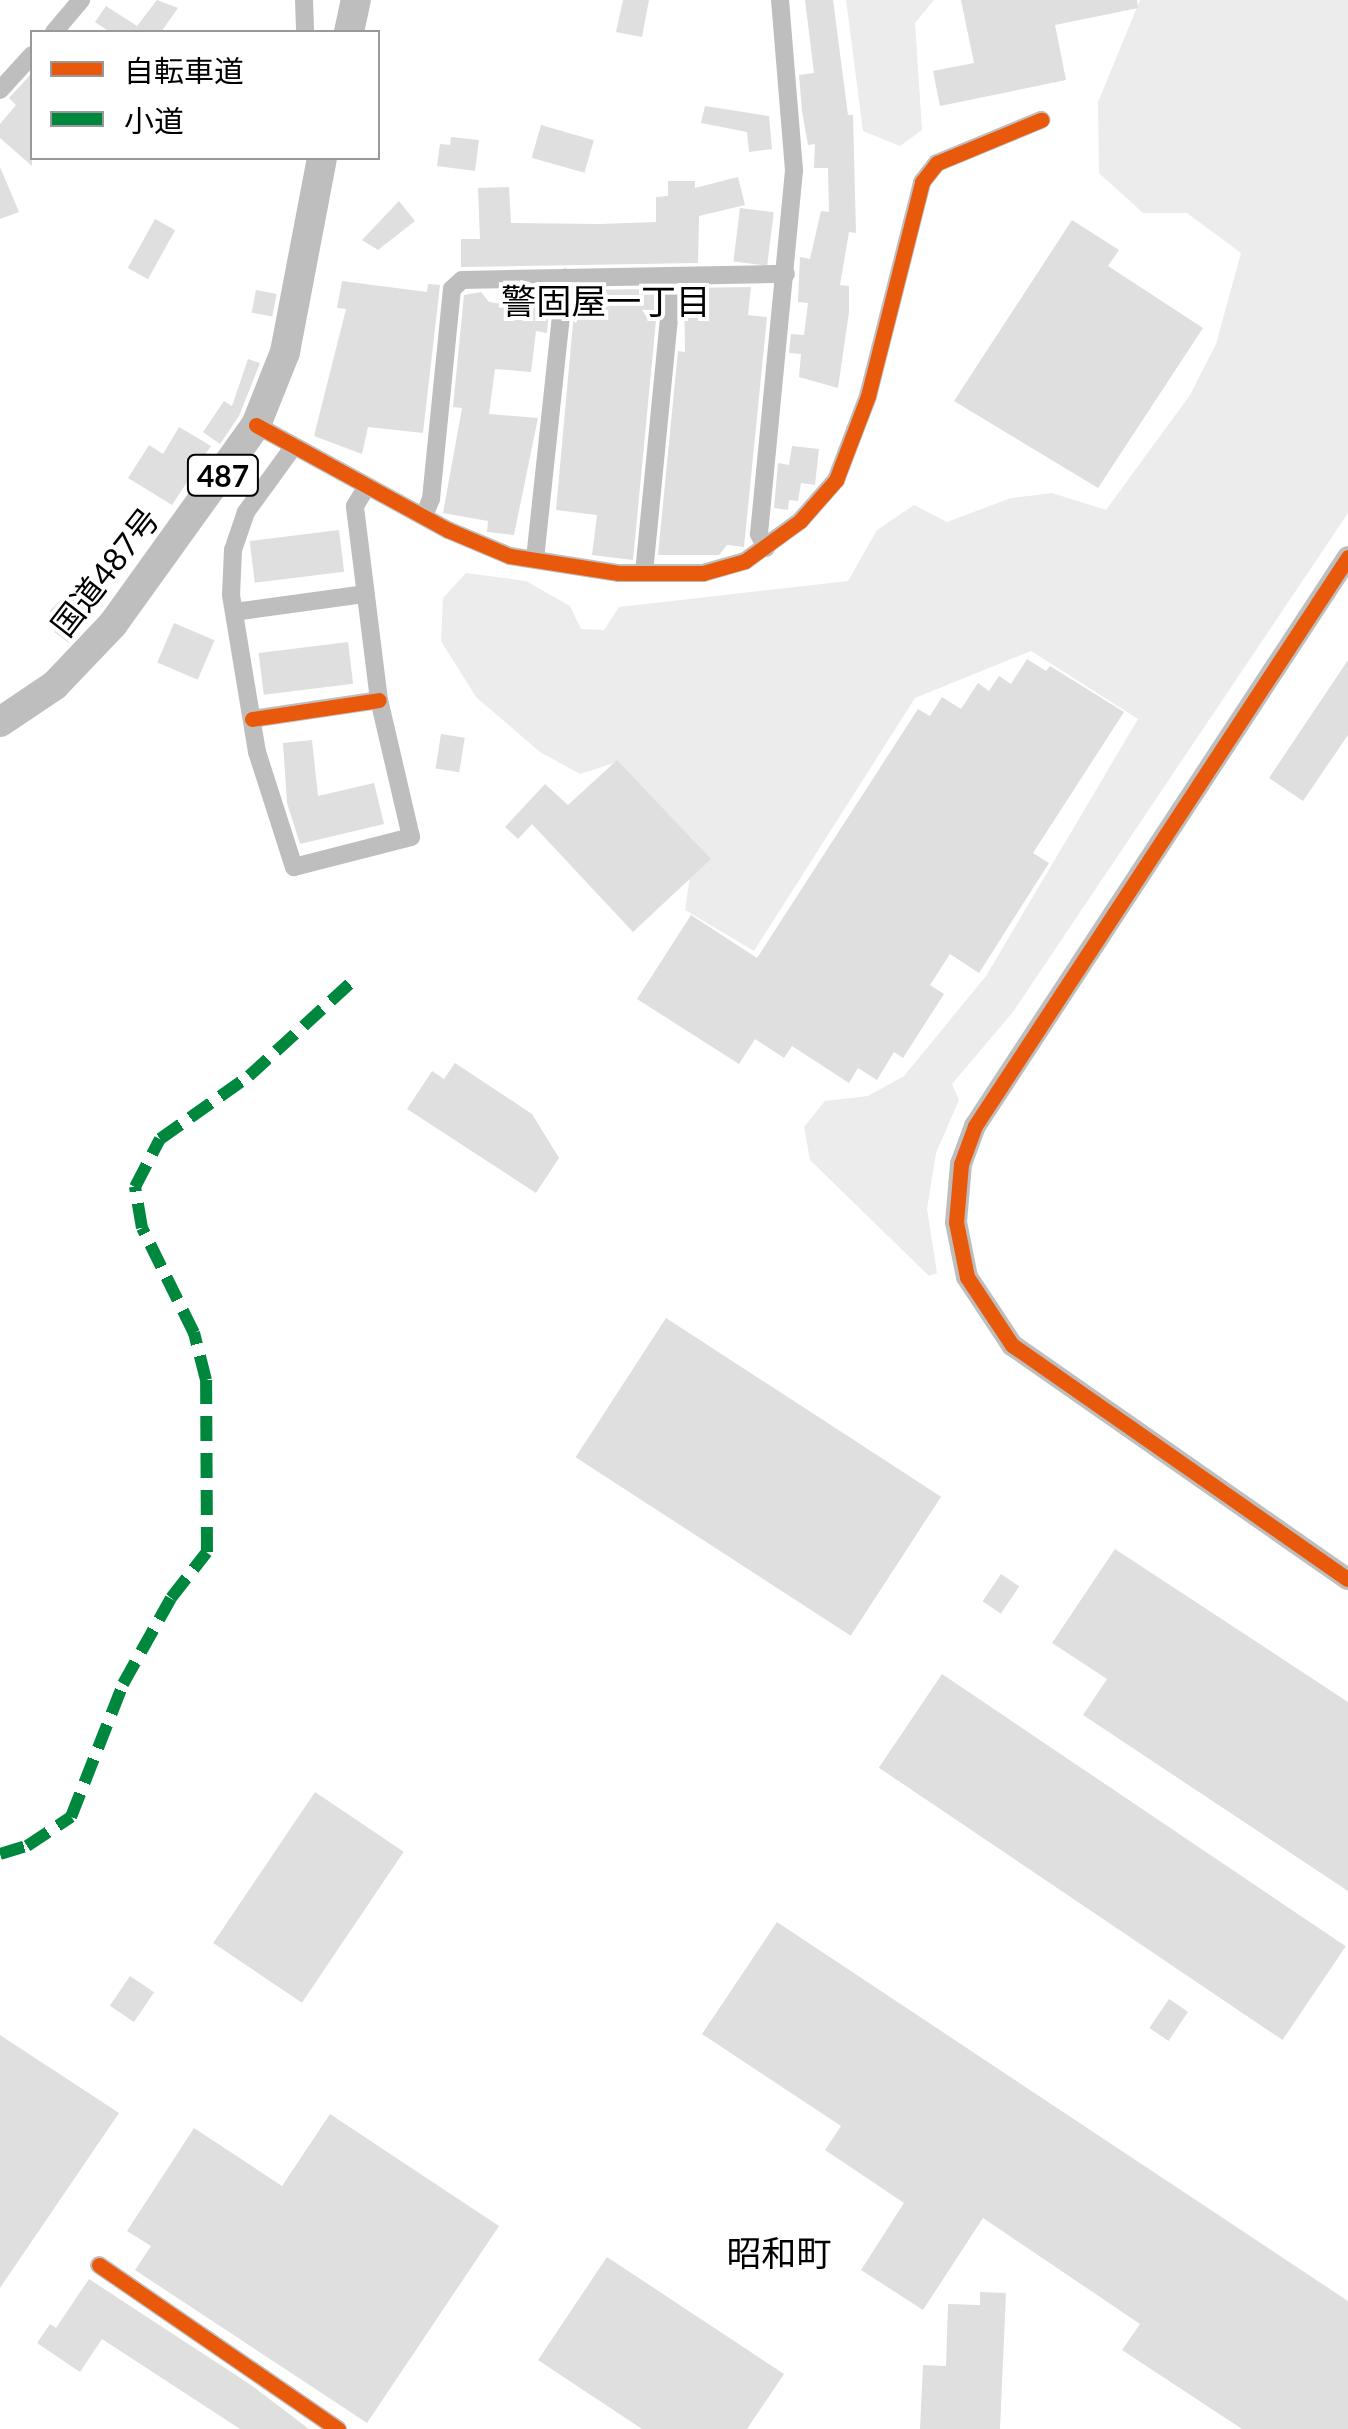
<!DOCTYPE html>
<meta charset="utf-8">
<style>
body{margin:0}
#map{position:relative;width:1348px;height:2429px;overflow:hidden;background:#fff;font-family:Lato,"Noto Sans JP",sans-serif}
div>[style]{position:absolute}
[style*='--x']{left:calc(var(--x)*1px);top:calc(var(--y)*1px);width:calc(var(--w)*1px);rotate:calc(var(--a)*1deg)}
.green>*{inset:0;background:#ececec}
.building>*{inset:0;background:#dfdfdf;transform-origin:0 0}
.minor>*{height:18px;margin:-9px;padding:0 9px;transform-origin:9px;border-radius:9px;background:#bebebe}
.tertiary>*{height:22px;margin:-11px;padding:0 11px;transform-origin:11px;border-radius:11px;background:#bebebe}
.trunk>*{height:30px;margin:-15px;padding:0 15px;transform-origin:15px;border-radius:15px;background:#bebebe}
.quiet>*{height:12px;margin-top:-6px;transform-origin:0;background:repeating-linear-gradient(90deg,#00873e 0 25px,transparent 0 37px)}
.cycleway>*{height:15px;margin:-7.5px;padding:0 7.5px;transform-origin:7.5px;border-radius:7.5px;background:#e8590c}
span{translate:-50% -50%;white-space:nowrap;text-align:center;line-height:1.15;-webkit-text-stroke:8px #fff;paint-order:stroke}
.shield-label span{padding:2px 8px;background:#fff;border:2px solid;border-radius:8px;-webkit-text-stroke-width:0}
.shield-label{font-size:30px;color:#000;font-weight:700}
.street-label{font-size:32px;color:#000}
.neighbourhood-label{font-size:35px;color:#000}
.legend{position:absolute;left:30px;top:30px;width:350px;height:130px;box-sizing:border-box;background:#fff;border:2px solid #999;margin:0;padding:12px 18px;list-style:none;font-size:30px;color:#000}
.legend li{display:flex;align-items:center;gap:20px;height:50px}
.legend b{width:50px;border:2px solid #999}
</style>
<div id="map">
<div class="green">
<div style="clip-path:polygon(846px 0,934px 0,915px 23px,922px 130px,900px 146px,863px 131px)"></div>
<div style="clip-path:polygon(1140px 0,1348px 0,1348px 513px,1013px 1012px,952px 1084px,959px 1100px,936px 1153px,927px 1209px,937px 1273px,929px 1276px,810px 1160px,804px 1127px,825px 1101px,868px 1096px,904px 1076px,986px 976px,1138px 719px,1031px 651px,915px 698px,754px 951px,685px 910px,695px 842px,617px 762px,580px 774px,540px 752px,476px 697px,441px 641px,443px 598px,466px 573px,526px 581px,570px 606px,581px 629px,604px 630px,619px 607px,848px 581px,877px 530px,914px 505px,947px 522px,1011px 498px,1052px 493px,1106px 510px,1190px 395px,1216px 344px,1241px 253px,1187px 213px,1143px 213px,1099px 173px,1098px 102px)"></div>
</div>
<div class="building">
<div style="clip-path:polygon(157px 0,178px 8px,161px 32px,110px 32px,95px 22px,106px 6px,137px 26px)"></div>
<div style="clip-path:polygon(623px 0,649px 0,642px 37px,616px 32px)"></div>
<div style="clip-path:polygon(805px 0,833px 0,848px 115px,853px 115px,856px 233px,849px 232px,840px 285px,849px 286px,849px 312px,838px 388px,799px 377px,801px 354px,789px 353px,791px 334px,804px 335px,808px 303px,798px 302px,800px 257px,810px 259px,821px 211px,829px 212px,828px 168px,814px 168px,815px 144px,808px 145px,802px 111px,799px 75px,814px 73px)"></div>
<div style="clip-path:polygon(961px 0,1137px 0,1138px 8px,1055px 25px,1066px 80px,940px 106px,933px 71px,974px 63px)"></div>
<div style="clip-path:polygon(32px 73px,32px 166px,0 138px,0 124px,16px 105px,9px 98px)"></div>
<div style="clip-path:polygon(705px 106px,769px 116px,772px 149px,749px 152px,747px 132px,701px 123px)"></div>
<div style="left:541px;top:125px;width:55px;height:34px;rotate:16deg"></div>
<div style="clip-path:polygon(451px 137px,479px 140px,475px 171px,437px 166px,440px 144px,450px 145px)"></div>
<div style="clip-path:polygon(0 167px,19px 212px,0 219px)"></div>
<div style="clip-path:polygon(738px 177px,745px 205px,699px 216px,698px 263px,461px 267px,461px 239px,480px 239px,478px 188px,509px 187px,511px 223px,600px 224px,656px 222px,656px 197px,668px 196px,668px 181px,695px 181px,695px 188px)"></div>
<div style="clip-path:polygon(399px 201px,415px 221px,378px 250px,362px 240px)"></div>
<div style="left:740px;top:208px;width:34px;height:54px;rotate:7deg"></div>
<div style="left:155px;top:219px;width:23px;height:56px;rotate:29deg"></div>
<div style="clip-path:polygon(1072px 220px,1119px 250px,1108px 266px,1203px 328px,1098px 488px,954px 401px)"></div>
<div style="clip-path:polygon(342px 281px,427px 292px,428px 284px,440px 285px,423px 433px,368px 427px,362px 454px,314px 436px,346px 309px,337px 308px)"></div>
<div style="clip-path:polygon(751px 287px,748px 315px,767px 317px,744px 547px,727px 545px,719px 555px,658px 555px,678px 351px,685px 352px,684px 288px)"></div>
<div style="clip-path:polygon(659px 289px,633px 560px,592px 555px,597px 515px,556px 510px,576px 290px)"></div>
<div style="left:256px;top:290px;width:21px;height:23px;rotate:11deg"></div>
<div style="clip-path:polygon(481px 292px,489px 302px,528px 308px,530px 297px,550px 300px,547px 333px,536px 331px,531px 372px,495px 369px,489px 414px,538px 418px,514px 535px,487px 532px,488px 521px,443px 513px,462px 408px,453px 407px,464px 295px)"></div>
<div style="clip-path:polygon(248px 359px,260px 363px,239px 416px,220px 444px,203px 432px,224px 401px,232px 406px)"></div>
<div style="clip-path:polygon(179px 427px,211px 446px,172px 505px,128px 478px,149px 445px,163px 454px)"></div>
<div style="clip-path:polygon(792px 446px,819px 449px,815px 485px,801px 483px,798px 501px,789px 500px,788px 510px,774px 508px,778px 463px,789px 465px)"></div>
<div style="left:339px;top:530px;width:42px;height:90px;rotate:83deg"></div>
<div style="clip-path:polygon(87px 573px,109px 592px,69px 643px,54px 632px,63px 621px,50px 611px)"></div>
<div style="left:174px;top:623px;width:44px;height:43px;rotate:23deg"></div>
<div style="left:348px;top:642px;width:42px;height:90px;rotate:83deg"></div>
<div style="clip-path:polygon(1027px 659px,1046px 671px,1050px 666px,1124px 712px,1033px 853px,1049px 863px,979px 973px,950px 954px,930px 985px,944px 994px,903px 1058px,894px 1052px,877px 1080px,858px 1068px,849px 1083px,792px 1046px,784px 1058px,755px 1039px,739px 1064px,637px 999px,691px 915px,757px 958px,918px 709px,930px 716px,942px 697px,961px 709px,978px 683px,989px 691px,999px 676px,1011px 684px)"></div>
<div style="clip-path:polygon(1348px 660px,1348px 735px,1303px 801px,1269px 778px)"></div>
<div style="left:441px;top:734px;width:24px;height:35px;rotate:9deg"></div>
<div style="clip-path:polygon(312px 740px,318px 796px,374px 783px,384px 824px,300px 844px,287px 803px,283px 743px)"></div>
<div style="clip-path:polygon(617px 760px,711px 859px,633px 932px,532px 824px,518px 839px,505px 827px,545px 784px,568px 805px)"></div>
<div style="clip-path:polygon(455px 1063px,532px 1114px,559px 1158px,536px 1193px,407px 1109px,432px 1071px,444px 1079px)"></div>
<div style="left:666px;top:1318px;width:328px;height:166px;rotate:33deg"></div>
<div style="clip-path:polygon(1115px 1549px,1348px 1702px,1348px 1891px,1083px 1715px,1107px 1679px,1052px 1643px)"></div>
<div style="left:1001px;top:1574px;width:22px;height:33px;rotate:34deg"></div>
<div style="left:942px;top:1674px;width:487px;height:113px;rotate:34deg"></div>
<div style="left:315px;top:1792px;width:107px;height:182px;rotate:34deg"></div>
<div style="clip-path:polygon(777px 1922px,1348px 2301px,1348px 2429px,1242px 2429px,1122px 2350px,1140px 2324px,983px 2218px,923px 2310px,861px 2270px,904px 2203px,825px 2150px,841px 2126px,702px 2034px)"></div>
<div style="left:130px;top:1976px;width:29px;height:36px;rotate:34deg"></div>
<div style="left:1169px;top:1999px;width:23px;height:35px;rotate:34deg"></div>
<div style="clip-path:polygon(0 2035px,119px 2113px,0 2288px)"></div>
<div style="clip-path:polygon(330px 2114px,499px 2226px,367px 2423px,135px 2270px,151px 2246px,127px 2231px,194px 2128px,282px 2186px)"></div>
<div style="clip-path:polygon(607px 2257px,784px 2374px,747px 2429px,642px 2429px,538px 2360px)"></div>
<div style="clip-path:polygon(89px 2279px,251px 2385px,309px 2429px,240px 2429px,102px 2339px,80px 2372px,37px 2343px,50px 2324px,56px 2328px)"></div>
<div style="clip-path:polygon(980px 2292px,1006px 2293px,1000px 2429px,920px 2429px,923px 2365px,946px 2366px,948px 2304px,980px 2305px)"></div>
</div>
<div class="minor">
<div style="--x:304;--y:0;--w:32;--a:88"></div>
<div style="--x:54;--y:32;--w:42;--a:-49.8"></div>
<div style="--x:0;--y:90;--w:47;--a:-47.6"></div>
<div style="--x:256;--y:425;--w:219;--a:28.7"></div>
<div style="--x:448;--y:530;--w:67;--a:22.8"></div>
<div style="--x:510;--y:556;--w:110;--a:8.9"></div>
<div style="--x:619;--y:573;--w:84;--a:0"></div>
<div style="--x:703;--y:573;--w:44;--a:-15.9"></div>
<div style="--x:745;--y:561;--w:68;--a:-36"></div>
<div style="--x:800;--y:521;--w:55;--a:-48.7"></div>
<div style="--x:836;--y:480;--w:90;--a:-69.1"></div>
<div style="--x:868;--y:396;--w:221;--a:-75.8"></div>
<div style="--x:922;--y:182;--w:24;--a:-52"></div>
<div style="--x:937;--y:163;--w:113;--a:-22.5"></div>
<div style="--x:294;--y:446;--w:82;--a:126"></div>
<div style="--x:246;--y:512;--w:40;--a:108.9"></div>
<div style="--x:233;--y:550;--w:45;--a:92.5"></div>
<div style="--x:231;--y:595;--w:159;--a:80.6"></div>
<div style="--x:257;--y:752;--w:121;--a:72.2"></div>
<div style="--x:294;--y:867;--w:121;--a:-14.4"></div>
<div style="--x:411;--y:837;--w:141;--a:-103.1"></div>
<div style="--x:379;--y:700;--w:195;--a:-97.1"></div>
<div style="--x:355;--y:506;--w:23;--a:-59"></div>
<div style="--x:424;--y:516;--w:18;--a:-68"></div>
<div style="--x:431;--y:499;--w:211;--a:-84.3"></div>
<div style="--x:452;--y:289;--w:13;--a:-42"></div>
<div style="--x:462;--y:280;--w:324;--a:-1.1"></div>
<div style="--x:766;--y:548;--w:16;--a:-117"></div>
<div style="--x:759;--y:534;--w:366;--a:-84.5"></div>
<div style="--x:794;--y:170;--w:171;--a:-94.7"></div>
<div style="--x:535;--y:559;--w:283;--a:-83.9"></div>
<div style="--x:644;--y:573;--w:297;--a:-84.4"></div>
<div style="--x:234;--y:612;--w:133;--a:-7.8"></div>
<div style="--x:252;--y:719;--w:128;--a:-8.5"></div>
<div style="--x:99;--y:2265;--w:290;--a:34.5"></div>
</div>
<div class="tertiary">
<div style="--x:1348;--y:557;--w:680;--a:123.25"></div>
<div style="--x:975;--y:1126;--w:40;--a:110.2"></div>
<div style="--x:961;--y:1164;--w:58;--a:94.9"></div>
<div style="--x:956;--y:1222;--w:56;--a:78.7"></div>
<div style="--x:967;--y:1277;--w:82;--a:56.5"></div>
<div style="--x:1012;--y:1345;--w:409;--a:34.9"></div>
</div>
<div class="trunk">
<div style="--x:349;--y:32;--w:33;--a:-78"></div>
<div style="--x:0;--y:722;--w:66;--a:-33.9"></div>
<div style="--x:55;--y:685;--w:84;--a:-46.4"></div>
<div style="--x:113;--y:624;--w:245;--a:-54.3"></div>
<div style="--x:256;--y:425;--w:79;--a:-68.3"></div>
<div style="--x:285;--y:352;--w:197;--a:-79.2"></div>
</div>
<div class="quiet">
<div style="--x:0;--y:1854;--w:28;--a:-17"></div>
<div style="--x:27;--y:1846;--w:53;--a:-33.4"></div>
<div style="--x:71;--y:1817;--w:143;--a:-68.6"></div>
<div style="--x:123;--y:1684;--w:98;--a:-60.8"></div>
<div style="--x:171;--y:1598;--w:58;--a:-52"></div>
<div style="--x:207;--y:1552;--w:172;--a:-90.3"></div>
<div style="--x:206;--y:1380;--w:49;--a:-104.3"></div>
<div style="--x:194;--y:1333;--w:117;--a:-116.3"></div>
<div style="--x:142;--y:1228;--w:42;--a:-99.7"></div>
<div style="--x:135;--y:1187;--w:54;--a:-62.5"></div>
<div style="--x:160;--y:1139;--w:109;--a:-35.3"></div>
<div style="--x:249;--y:1076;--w:147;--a:-42.5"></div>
</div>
<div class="cycleway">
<div style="--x:256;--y:425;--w:219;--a:28.7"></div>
<div style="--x:448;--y:530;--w:67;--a:22.8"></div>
<div style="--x:510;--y:556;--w:110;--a:8.9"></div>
<div style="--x:619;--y:573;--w:84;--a:0"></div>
<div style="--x:703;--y:573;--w:44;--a:-15.9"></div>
<div style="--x:745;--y:561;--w:68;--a:-36"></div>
<div style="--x:800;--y:521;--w:55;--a:-48.7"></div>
<div style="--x:836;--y:480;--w:90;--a:-69.1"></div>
<div style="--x:868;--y:396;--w:221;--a:-75.8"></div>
<div style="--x:922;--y:182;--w:24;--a:-52"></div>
<div style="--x:937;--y:163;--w:113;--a:-22.5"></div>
<div style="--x:1348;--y:557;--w:680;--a:123.25"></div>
<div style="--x:975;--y:1126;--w:40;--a:110.2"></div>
<div style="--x:961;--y:1164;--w:58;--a:94.9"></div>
<div style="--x:956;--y:1222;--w:56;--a:78.7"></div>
<div style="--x:967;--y:1277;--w:82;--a:56.5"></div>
<div style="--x:1012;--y:1345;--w:409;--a:34.9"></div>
<div style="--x:252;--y:719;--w:128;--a:-8.5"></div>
<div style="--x:99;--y:2265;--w:290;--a:34.5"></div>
</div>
<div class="shield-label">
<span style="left:223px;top:475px">487</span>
</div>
<div class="street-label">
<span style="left:105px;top:572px;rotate:-52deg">国道487号</span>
</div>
<div class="neighbourhood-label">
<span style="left:606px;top:300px">警固屋一丁目</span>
<span style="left:779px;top:2252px">昭和町</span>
</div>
<ul class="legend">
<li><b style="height:12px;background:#e8590c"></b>自転車道</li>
<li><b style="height:12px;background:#00873e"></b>小道</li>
</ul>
</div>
